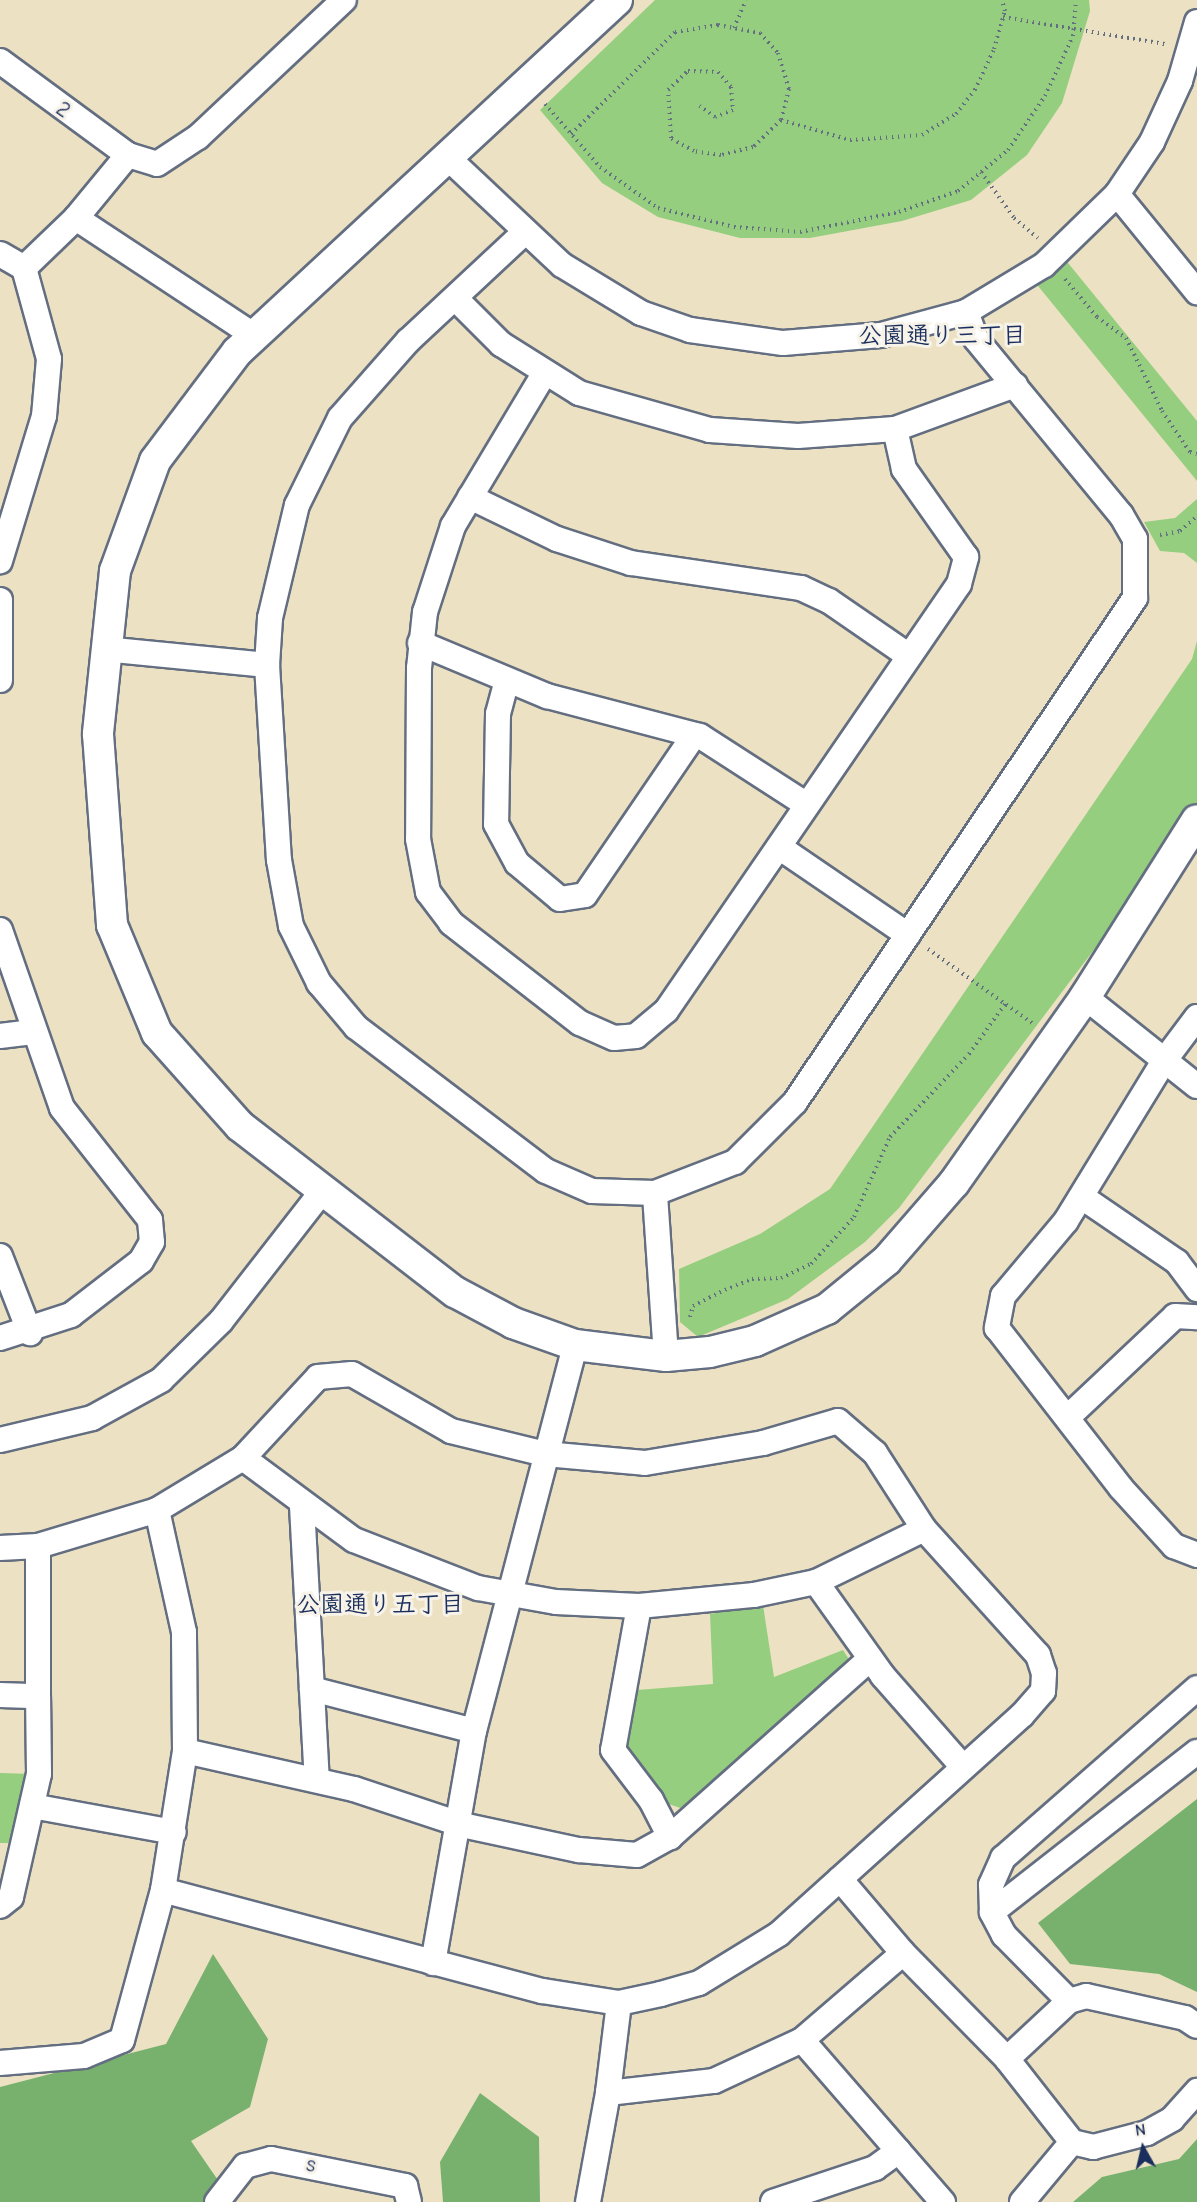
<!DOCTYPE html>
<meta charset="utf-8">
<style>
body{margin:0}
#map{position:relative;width:1197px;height:2202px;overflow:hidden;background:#ece2c3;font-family:"Comic Neue","Klee One",sans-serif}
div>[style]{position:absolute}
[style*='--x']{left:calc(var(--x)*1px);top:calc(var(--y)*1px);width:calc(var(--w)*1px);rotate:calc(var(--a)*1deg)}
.green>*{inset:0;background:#96ce80}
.forest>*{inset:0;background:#78b16e}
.path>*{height:4px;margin-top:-2px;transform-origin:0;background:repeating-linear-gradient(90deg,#646e81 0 1.5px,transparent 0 6px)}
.roads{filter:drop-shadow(2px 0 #646e81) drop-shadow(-2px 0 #646e81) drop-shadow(0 2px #646e81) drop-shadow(0 -2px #646e81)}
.minor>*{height:24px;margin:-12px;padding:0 12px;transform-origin:12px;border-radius:12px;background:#fff}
.tertiary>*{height:30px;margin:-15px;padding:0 15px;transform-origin:15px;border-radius:15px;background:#fff}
span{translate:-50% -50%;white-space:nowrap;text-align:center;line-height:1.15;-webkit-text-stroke:6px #f7f3e8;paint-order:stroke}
.street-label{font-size:22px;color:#1b2f5e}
.neighbourhood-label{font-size:24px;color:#1b2f5e;font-weight:700}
.north{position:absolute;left:1113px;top:2118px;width:60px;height:60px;-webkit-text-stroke:4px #f7f3e8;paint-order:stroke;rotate:352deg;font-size:16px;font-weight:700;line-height:24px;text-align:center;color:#1b2f5e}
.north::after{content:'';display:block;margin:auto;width:21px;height:27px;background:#1b2f5e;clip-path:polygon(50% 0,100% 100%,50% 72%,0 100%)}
</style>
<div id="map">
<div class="green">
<div style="clip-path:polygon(655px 0,1089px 0,1090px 11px,1062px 103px,1027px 155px,971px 200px,902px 221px,810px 238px,740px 238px,658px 217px,602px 183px,540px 110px)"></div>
<div style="clip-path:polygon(1064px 258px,1197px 421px,1197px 481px,1034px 281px)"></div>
<div style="clip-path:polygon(1197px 499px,1197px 563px,1184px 553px,1160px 551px,1144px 522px,1175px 518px)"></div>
<div style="clip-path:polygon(1197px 641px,1197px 813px,899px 1208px,865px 1242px,788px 1299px,698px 1337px,680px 1322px,679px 1269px,760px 1234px,830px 1189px,1192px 659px)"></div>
<div style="clip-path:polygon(763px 1605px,774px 1677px,843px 1650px,850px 1661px,686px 1810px,666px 1803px,625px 1750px,637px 1690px,713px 1684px,710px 1614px)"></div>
<div style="clip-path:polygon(0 1773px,34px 1774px,14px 1843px,0 1843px)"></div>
</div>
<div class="forest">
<div style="clip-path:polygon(1197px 1799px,1197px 1992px,1159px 1974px,1070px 1964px,1038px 1923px)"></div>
<div style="clip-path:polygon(213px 1954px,268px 2039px,250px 2107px,191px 2141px,233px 2202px,0 2202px,0 2087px,166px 2044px)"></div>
<div style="clip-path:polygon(480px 2093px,539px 2137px,540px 2202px,443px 2202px,440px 2162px)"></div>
<div style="clip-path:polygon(1197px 2139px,1197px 2202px,1073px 2202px,1102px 2177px,1179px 2159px)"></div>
</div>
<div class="path">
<div style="--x:1003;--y:17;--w:164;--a:9.5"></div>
<div style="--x:734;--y:28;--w:30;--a:-67"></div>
<div style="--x:545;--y:104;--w:84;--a:48.9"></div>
<div style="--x:600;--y:167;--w:71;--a:35.3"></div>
<div style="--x:658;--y:208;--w:78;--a:14"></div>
<div style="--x:734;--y:227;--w:66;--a:4.3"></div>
<div style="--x:800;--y:232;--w:101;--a:-11.4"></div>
<div style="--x:899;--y:212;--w:63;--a:-19.6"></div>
<div style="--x:958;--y:191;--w:65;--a:-39.4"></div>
<div style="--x:1008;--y:150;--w:65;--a:-55.6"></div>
<div style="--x:1045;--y:96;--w:66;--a:-65"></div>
<div style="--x:1073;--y:36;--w:36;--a:-85"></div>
<div style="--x:781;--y:120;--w:72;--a:16.2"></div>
<div style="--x:850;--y:140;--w:72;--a:-4"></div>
<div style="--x:922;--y:135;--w:40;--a:-32"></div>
<div style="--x:956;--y:114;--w:31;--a:-52"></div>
<div style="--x:975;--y:90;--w:45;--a:-65.1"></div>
<div style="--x:994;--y:49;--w:40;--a:-74"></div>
<div style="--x:1005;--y:11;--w:11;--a:-105"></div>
<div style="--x:571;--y:134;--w:146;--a:-44.4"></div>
<div style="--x:675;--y:32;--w:44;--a:-9.2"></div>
<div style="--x:718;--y:25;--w:43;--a:10.8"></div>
<div style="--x:760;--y:33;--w:27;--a:48"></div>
<div style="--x:778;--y:53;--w:38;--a:73"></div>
<div style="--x:789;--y:89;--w:32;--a:104"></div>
<div style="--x:781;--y:120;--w:39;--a:136"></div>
<div style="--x:753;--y:147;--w:33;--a:166"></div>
<div style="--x:721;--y:155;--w:27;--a:-172"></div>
<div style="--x:694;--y:151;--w:26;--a:-151"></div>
<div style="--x:671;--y:138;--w:48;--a:-93.6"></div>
<div style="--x:668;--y:90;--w:28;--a:-44"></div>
<div style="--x:688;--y:71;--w:30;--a:2"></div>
<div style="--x:718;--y:72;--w:20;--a:49"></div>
<div style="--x:731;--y:87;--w:23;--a:85"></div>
<div style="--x:733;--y:110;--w:19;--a:159"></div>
<div style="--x:715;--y:117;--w:19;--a:-144"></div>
<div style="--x:981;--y:172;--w:57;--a:54.3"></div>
<div style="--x:1014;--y:218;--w:31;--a:40"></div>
<div style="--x:1065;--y:279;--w:50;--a:49.9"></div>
<div style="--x:1097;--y:317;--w:36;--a:36"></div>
<div style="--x:1126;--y:338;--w:81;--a:63.7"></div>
<div style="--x:1162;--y:411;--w:50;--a:55.7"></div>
<div style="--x:1190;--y:452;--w:7;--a:16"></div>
<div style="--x:1160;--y:535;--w:20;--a:-11"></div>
<div style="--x:1180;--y:531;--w:23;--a:-41"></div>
<div style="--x:928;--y:949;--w:128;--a:35.4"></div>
<div style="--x:690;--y:1317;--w:11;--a:-75"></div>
<div style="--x:693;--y:1306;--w:36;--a:-27"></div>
<div style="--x:725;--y:1290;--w:29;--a:-22"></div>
<div style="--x:752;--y:1279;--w:29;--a:-2"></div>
<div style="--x:781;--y:1278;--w:33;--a:-25"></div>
<div style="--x:811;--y:1264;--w:64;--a:-47.5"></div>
<div style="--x:854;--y:1217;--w:88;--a:-65.8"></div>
<div style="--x:890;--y:1137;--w:115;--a:-46.4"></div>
<div style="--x:969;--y:1054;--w:62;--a:-54.2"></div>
</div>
<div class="roads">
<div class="minor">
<div style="--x:1197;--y:22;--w:61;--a:106.1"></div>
<div style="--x:1180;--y:81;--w:67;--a:114.7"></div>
<div style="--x:1152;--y:142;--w:63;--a:123.9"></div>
<div style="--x:1117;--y:194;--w:127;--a:50.8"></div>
<div style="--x:0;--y:61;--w:159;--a:36.3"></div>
<div style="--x:448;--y:158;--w:156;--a:43.2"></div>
<div style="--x:562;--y:265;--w:92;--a:31.3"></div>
<div style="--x:641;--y:313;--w:52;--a:19.1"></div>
<div style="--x:690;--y:330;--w:94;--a:8"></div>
<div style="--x:783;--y:343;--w:98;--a:-4.7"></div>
<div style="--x:881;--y:335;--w:88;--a:-15.1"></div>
<div style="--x:966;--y:312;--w:91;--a:-31.1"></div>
<div style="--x:1044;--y:265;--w:102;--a:-44.2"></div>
<div style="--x:76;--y:218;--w:82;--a:-50.5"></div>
<div style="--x:128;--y:155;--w:30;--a:17"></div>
<div style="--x:157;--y:164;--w:49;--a:-33.4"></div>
<div style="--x:198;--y:137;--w:200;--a:-43.2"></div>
<div style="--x:0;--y:254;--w:28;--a:30"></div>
<div style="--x:24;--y:268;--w:94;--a:74.6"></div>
<div style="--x:49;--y:359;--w:57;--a:95"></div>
<div style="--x:44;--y:416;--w:152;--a:106.9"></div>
<div style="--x:24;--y:268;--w:72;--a:-43.9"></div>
<div style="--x:76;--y:218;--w:214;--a:33.4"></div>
<div style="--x:456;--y:299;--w:64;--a:45"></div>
<div style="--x:501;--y:344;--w:92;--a:32.1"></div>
<div style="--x:579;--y:393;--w:136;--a:15.8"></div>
<div style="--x:710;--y:430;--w:88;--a:3.9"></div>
<div style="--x:798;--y:436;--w:97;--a:-4.1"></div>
<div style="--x:895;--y:429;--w:128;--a:-20.1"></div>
<div style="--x:544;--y:374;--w:177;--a:120.9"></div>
<div style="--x:453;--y:526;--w:90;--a:108"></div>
<div style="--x:425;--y:612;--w:56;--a:96.1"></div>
<div style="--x:419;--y:668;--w:171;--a:90.3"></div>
<div style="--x:418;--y:839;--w:54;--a:79.3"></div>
<div style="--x:428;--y:892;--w:39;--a:53"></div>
<div style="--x:451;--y:923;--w:163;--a:37.8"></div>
<div style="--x:580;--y:1023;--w:37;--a:24"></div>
<div style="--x:614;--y:1038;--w:22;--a:-5"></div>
<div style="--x:636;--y:1036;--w:39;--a:-40"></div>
<div style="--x:666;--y:1011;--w:518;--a:-55.54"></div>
<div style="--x:959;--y:584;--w:28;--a:-75"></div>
<div style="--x:966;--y:557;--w:108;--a:-125.2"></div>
<div style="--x:904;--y:469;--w:41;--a:-102.7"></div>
<div style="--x:470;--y:497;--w:97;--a:25.8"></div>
<div style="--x:557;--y:539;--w:78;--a:18"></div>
<div style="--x:631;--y:563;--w:172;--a:8.4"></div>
<div style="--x:801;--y:588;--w:31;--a:25"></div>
<div style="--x:829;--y:601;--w:97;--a:34.5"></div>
<div style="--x:0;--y:600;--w:80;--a:90"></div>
<div style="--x:420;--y:643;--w:138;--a:22.7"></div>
<div style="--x:547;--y:696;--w:158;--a:14.7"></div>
<div style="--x:700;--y:736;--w:127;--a:32.8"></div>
<div style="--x:104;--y:649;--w:164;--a:5.6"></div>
<div style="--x:267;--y:665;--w:47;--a:-86.3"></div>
<div style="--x:270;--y:618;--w:116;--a:-76.6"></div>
<div style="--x:297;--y:505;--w:97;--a:-63.7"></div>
<div style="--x:340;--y:418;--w:103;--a:-48.6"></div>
<div style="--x:408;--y:341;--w:158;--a:-43"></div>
<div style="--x:267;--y:665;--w:195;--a:86.5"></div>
<div style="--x:279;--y:860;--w:67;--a:79.7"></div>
<div style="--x:291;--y:926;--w:64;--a:63.8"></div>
<div style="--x:319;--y:983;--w:57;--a:49.9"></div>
<div style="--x:356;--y:1027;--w:238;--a:37.2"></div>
<div style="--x:546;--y:1171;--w:50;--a:23.5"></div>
<div style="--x:592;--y:1191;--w:63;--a:1.8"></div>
<div style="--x:507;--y:680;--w:35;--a:105"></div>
<div style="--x:498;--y:714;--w:110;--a:91"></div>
<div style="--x:496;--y:824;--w:44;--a:61.7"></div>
<div style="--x:517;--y:863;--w:56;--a:39.9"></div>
<div style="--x:560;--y:899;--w:25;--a:-9"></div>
<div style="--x:585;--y:895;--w:194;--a:-55.7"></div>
<div style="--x:779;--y:847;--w:156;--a:34.3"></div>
<div style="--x:0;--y:930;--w:188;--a:70.8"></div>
<div style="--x:62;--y:1108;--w:142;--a:51.8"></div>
<div style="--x:150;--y:1220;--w:22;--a:85"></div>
<div style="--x:152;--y:1242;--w:22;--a:120"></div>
<div style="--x:141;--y:1261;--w:88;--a:142.4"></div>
<div style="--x:71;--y:1315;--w:75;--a:162.1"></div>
<div style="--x:1085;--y:997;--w:143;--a:38.5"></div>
<div style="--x:1197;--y:1017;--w:55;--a:126.9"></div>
<div style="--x:1164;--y:1061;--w:188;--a:121.5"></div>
<div style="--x:1066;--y:1221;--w:98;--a:130"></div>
<div style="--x:1003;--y:1296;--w:33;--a:101"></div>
<div style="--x:997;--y:1328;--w:202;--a:52.2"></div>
<div style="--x:1121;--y:1488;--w:79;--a:47.6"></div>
<div style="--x:1174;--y:1546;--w:25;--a:21"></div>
<div style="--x:0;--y:1036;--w:31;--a:-7"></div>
<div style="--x:1082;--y:1197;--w:115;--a:34.4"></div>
<div style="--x:1177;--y:1262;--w:34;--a:53"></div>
<div style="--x:0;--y:1256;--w:83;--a:68.7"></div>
<div style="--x:666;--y:1356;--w:163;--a:-93.9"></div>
<div style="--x:655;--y:1193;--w:86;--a:-21.2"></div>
<div style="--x:735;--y:1162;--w:85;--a:-45"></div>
<div style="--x:795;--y:1102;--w:608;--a:-56"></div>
<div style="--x:1135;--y:598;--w:59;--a:-90"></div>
<div style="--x:1135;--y:539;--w:28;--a:-120"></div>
<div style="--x:1121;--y:515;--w:228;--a:-129.5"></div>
<div style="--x:976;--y:339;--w:29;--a:-110"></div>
<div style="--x:1068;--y:1417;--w:147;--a:-43.3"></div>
<div style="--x:1175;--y:1316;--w:22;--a:3"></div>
<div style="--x:0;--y:1440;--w:95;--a:-13.4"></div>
<div style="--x:92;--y:1418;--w:79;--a:-28.8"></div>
<div style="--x:161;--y:1380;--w:84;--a:-44.5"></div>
<div style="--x:221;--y:1321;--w:166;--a:-52.1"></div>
<div style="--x:243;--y:1458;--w:110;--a:-47.2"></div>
<div style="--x:318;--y:1377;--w:34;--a:-5"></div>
<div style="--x:352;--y:1374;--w:114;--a:29.9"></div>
<div style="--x:451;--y:1431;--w:97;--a:13.7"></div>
<div style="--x:545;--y:1454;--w:100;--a:5.1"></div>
<div style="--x:645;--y:1463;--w:120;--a:-9.6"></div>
<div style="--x:763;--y:1443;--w:78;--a:-16.3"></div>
<div style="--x:838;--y:1421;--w:49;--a:40.9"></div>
<div style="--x:875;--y:1453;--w:90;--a:57.2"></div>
<div style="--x:302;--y:1506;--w:274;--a:86.9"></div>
<div style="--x:0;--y:1548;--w:38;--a:-3"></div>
<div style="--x:38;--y:1546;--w:124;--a:-16.8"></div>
<div style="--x:157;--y:1510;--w:100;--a:-31.2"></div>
<div style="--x:243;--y:1458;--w:138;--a:36.5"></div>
<div style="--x:354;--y:1540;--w:133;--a:21.2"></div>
<div style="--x:478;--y:1588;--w:79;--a:10.2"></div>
<div style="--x:556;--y:1602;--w:83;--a:2.8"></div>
<div style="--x:639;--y:1606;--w:116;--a:-5.5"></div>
<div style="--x:754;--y:1595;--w:63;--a:-11.8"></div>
<div style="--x:816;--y:1582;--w:120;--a:-26.1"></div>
<div style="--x:924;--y:1529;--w:170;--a:47.9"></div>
<div style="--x:1038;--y:1655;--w:19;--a:72"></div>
<div style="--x:1044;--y:1673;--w:18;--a:93"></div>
<div style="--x:1043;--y:1691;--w:32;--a:131"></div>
<div style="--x:1022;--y:1715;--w:327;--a:138"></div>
<div style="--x:779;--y:1934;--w:94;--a:148.5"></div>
<div style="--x:699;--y:1983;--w:40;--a:164"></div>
<div style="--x:661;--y:1994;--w:43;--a:167.9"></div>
<div style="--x:619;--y:2003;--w:78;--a:-171.1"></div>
<div style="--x:542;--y:1991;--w:392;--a:-165.1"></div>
<div style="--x:816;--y:1582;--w:115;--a:54.5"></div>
<div style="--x:883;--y:1676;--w:120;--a:48.7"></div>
<div style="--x:639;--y:1606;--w:146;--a:100.2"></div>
<div style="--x:613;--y:1750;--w:63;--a:52.8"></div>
<div style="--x:651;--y:1800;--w:42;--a:62.8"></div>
<div style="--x:312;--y:1689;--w:167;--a:14.5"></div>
<div style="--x:0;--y:1695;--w:38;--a:2"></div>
<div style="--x:38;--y:1696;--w:150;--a:-90"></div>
<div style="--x:185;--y:1751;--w:173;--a:12.7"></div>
<div style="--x:354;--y:1789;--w:114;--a:18.4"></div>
<div style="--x:462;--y:1825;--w:120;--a:12.1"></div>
<div style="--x:579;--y:1850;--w:58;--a:4.9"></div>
<div style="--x:637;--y:1855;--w:38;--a:-29"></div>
<div style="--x:670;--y:1837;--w:268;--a:-41.7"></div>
<div style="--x:32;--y:1806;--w:144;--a:10.4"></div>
<div style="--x:840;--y:1879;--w:97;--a:49.6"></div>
<div style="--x:903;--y:1953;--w:148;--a:45.5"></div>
<div style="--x:1007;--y:2059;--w:105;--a:51.9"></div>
<div style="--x:0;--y:1906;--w:14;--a:-39"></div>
<div style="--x:11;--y:1897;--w:126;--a:-77.2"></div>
<div style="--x:39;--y:1774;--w:78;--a:-90.7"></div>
<div style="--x:992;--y:1912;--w:260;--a:-38"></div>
<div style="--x:433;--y:1963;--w:236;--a:-80"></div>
<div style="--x:474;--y:1731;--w:399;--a:-75.3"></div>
<div style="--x:1069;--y:2001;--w:93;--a:-134.6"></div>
<div style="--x:1004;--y:1935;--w:26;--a:-118"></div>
<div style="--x:992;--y:1912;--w:27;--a:-92"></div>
<div style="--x:991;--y:1885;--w:30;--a:-66"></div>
<div style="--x:1003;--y:1858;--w:258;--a:-41.2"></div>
<div style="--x:619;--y:2003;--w:91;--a:97"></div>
<div style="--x:608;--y:2093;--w:107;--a:-6.5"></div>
<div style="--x:714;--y:2081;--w:97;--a:-25"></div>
<div style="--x:802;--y:2040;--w:133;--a:-40.7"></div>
<div style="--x:802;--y:2040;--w:215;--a:49"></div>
<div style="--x:1007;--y:2059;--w:85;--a:-43.1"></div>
<div style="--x:1069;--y:2001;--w:18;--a:-16"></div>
<div style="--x:1086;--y:1996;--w:101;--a:12.5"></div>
<div style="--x:1185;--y:2018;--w:14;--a:34"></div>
<div style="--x:0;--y:2063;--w:84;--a:-4.8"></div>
<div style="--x:84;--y:2056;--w:41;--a:-22.8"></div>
<div style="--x:122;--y:2040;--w:156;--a:-74.7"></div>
<div style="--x:163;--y:1890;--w:141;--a:-81"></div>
<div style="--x:185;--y:1751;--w:119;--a:-90.5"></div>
<div style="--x:184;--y:1632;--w:125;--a:-102.5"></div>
<div style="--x:217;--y:2202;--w:46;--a:-52.1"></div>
<div style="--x:245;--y:2166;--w:27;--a:-15"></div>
<div style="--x:271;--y:2159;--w:137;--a:11.4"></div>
<div style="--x:405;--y:2186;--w:16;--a:76"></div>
<div style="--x:588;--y:2202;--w:111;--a:-79.6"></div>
<div style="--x:773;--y:2202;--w:108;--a:-18.4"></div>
<div style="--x:875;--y:2168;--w:29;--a:-36"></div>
<div style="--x:1022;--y:2202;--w:78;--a:-50.2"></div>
<div style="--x:1072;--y:2142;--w:22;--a:13"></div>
<div style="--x:1093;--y:2147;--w:56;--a:-14.5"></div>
<div style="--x:1147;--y:2133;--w:29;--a:-29"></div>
<div style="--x:1172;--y:2119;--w:38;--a:-48"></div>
</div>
<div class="tertiary">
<div style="--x:617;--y:0;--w:518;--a:137.19"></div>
<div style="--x:237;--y:352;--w:136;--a:127"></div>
<div style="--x:155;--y:461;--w:117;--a:110"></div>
<div style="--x:115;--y:571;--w:164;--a:96"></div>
<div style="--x:98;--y:734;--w:192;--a:85.8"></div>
<div style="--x:112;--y:925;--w:117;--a:67.4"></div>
<div style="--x:157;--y:1033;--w:125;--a:48.3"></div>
<div style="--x:240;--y:1126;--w:272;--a:37.7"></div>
<div style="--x:455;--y:1292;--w:66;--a:28.1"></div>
<div style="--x:513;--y:1323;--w:66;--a:19.5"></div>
<div style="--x:575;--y:1345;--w:92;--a:6.9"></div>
<div style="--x:666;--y:1356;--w:44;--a:-5.2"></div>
<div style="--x:710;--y:1352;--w:46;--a:-13.7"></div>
<div style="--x:755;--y:1341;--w:79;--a:-24"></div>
<div style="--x:827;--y:1309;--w:77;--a:-39.2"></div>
<div style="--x:887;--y:1260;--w:102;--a:-49"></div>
<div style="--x:954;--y:1183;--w:228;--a:-54.8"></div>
<div style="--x:1085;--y:997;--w:209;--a:-57.7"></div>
</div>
</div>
<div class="street-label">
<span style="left:63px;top:110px;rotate:35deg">2</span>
<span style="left:311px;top:2165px;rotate:9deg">s</span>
</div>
<div class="neighbourhood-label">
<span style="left:942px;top:336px">公園通り三丁目</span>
<span style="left:380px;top:1605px">公園通り五丁目</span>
</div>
<div class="north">N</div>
</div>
